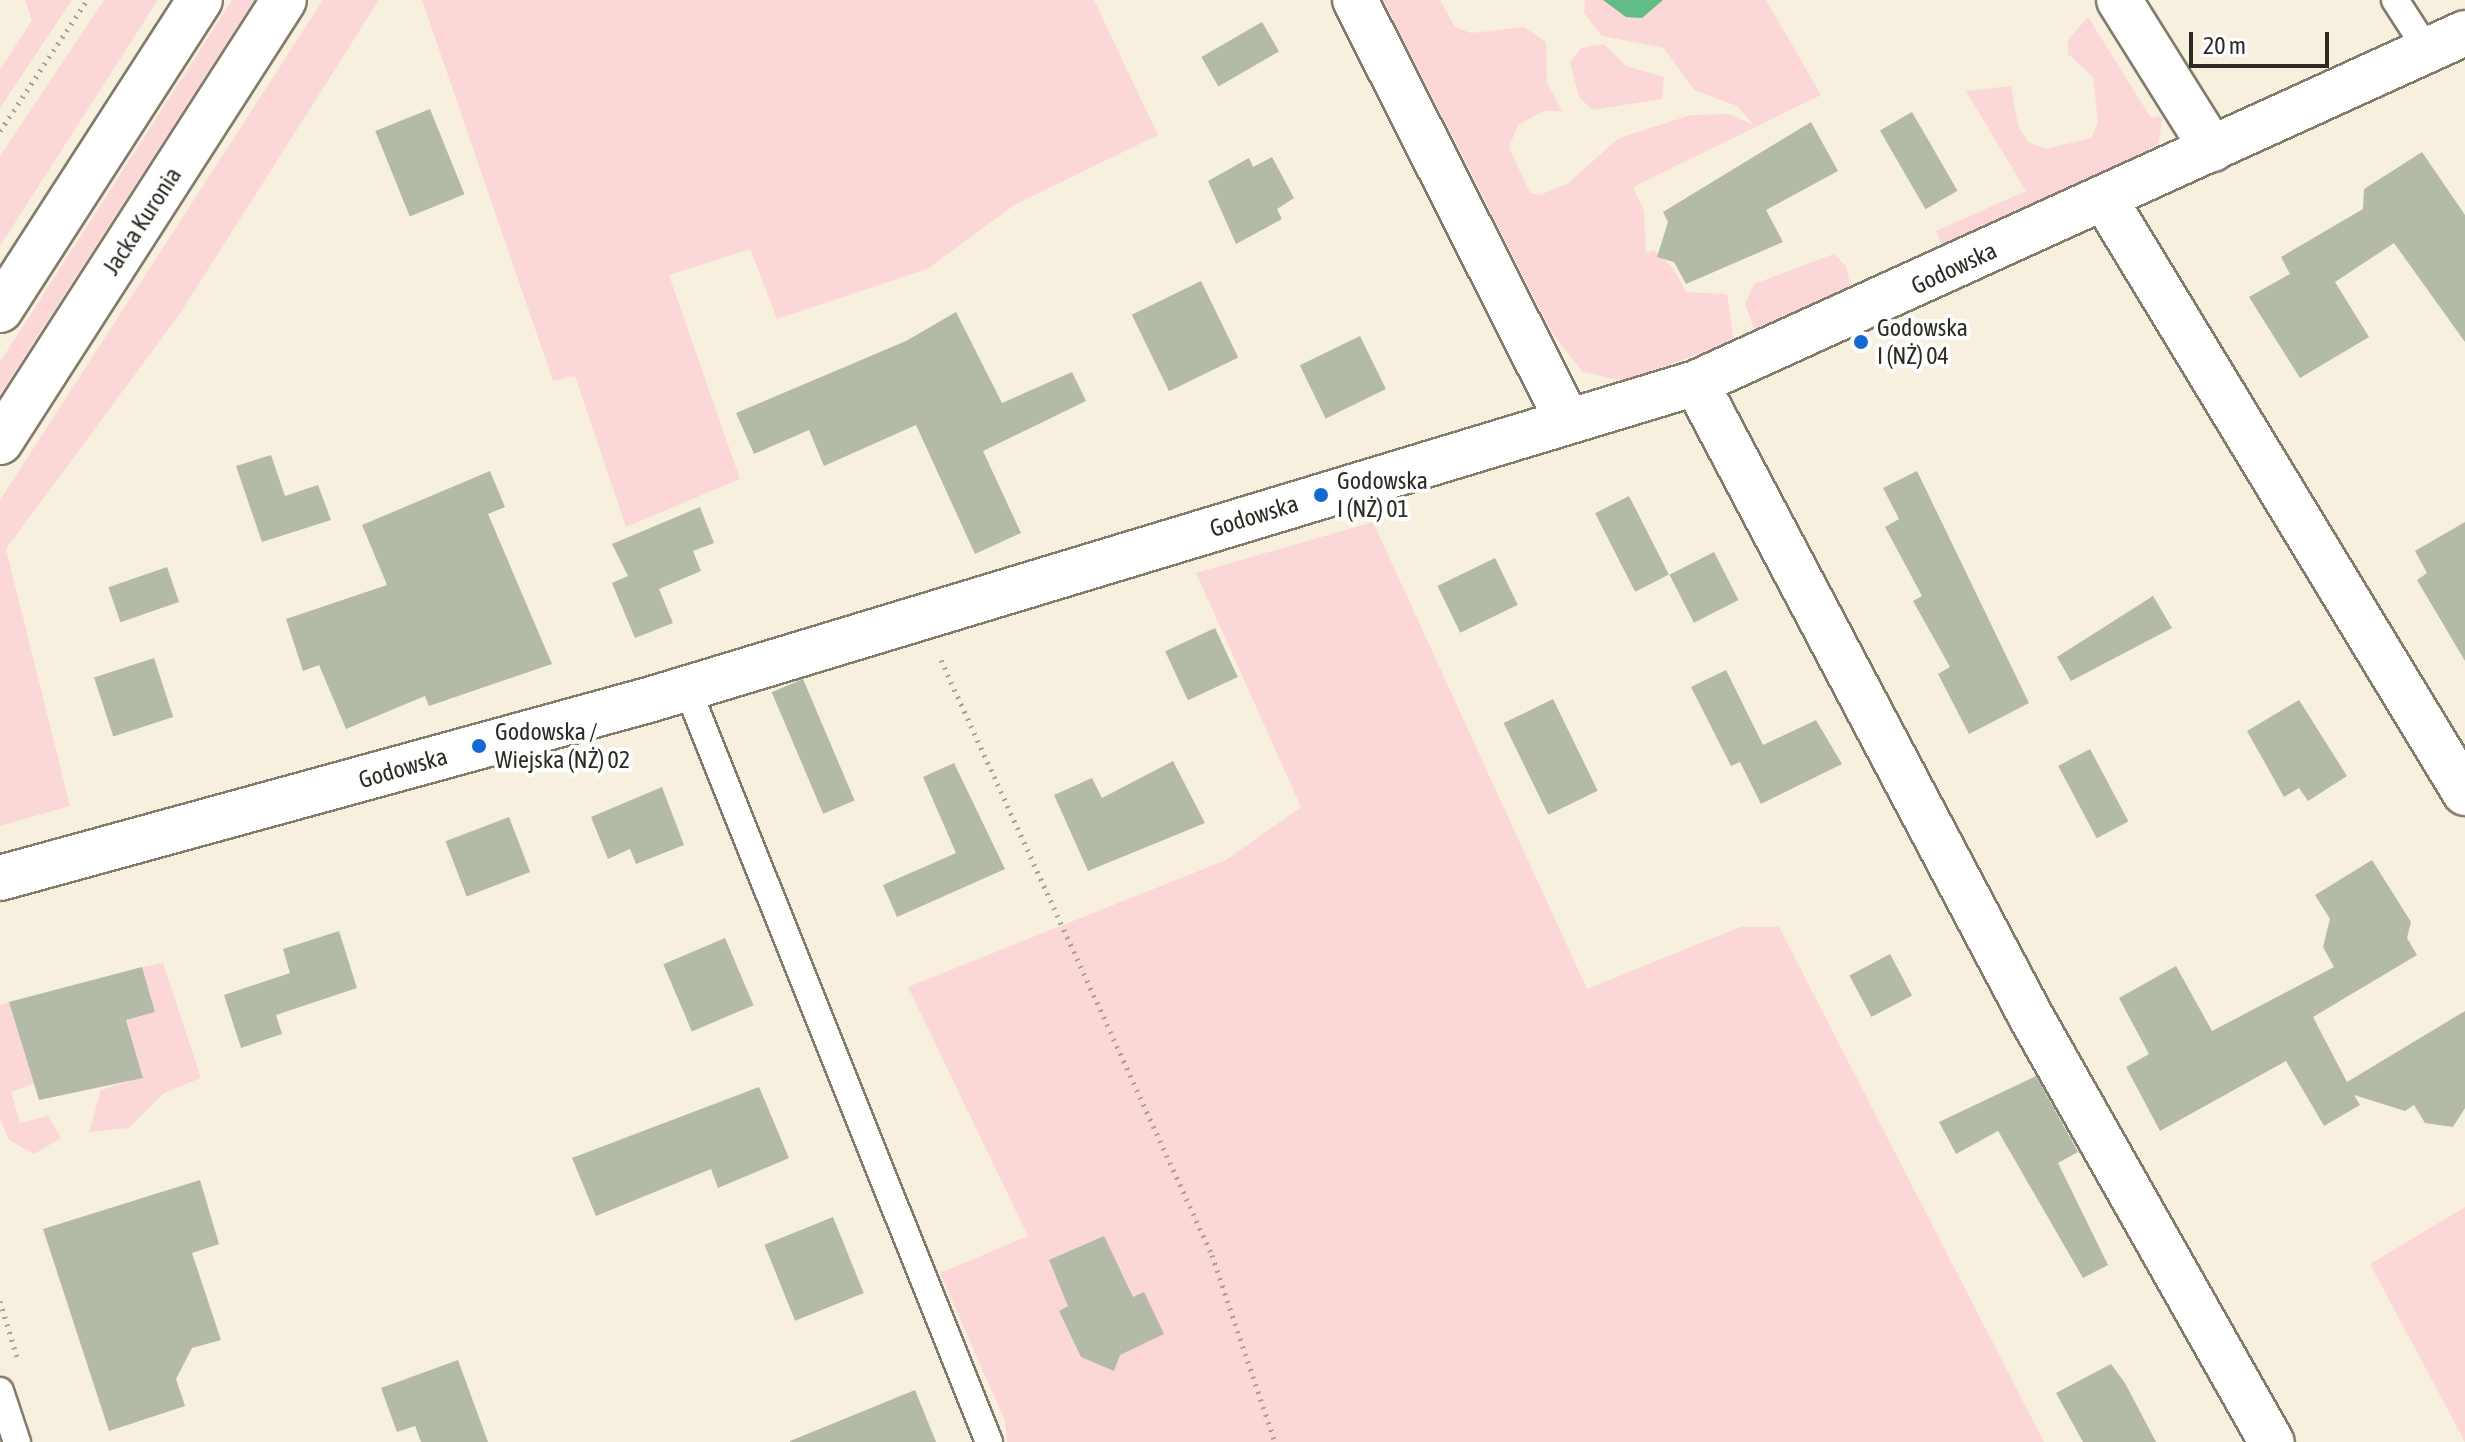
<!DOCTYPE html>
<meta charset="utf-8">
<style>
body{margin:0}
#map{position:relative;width:2465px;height:1442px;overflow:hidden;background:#f8f0de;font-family:"Asap Condensed",sans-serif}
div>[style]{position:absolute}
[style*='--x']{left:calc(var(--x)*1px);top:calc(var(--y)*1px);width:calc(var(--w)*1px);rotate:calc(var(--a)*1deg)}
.green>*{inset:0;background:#fbd8d7}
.water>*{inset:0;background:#62bc85}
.building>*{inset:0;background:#b4baa8;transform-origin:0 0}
.path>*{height:5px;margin-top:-2.5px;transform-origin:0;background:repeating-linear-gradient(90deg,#a9a395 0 2px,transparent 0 8px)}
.roads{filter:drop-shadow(2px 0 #837c6b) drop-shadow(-2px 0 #837c6b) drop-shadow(0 2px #837c6b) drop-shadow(0 -2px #837c6b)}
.service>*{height:26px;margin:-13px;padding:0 13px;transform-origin:13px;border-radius:13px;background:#fff}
.minor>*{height:44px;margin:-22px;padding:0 22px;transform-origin:22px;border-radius:22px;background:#fff}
.tertiary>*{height:44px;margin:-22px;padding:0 22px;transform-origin:22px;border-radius:22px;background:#fff}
.primary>*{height:44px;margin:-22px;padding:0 22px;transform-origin:22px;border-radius:22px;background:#fff}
.dots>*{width:22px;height:22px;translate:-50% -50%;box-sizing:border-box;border:4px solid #fefefe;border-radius:50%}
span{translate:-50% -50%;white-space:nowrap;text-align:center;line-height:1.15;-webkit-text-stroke:8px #fefefe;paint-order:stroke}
.street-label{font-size:24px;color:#2e2b24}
.poi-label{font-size:24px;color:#2e2b24}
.left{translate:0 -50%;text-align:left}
.scale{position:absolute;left:2189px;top:32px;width:140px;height:36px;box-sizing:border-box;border:4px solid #2e2b24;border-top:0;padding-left:10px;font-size:24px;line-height:28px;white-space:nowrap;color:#2e2b24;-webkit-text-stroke:6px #fefefe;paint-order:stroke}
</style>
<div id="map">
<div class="green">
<div style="clip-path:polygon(25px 0,72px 0,0 108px,0 70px,32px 20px)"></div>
<div style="clip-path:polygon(104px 0,158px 0,0 246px,0 156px)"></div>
<div style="clip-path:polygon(232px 0,254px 0,0 394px,0 362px)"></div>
<div style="clip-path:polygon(323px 0,379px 0,179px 315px,6px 549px,70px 806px,0 826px,0 500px)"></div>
<div style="clip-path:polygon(422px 0,1094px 0,1158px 135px,1016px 204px,927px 269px,777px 319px,750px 249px,669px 275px,740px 479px,626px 527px,575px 376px,553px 381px)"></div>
<div style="clip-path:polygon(1383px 0,1440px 0,1455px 27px,1471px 33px,1524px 27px,1546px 42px,1547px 83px,1562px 111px,1544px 111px,1518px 125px,1509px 147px,1530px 193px,1540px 195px,1567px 184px,1619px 138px,1691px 115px,1729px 114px,1754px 125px,1737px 106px,1694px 90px,1664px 48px,1602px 36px,1584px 13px,1585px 0,1766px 0,1821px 95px,1633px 187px,1644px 211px,1646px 253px,1654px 250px,1673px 268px,1686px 292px,1727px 294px,1734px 341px,1624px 381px,1583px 372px,1552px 333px)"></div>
<div style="clip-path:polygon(2088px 17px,2151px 118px,2163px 116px,2158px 145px,1943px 249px,1936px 231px,2026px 191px,1966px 91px,2011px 86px,2018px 125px,2028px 142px,2046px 149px,2091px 138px,2098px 123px,2093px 77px,2068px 54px,2068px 40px)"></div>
<div style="clip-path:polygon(1604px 44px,1626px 66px,1664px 77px,1662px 99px,1592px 110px,1579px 97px,1570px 62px,1581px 48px)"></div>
<div style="clip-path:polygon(1834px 254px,1846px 266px,1851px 288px,1754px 329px,1745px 304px,1754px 284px)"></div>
<div style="clip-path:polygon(1373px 522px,1587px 989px,1740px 927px,1779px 927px,2044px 1442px,1007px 1442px,1005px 1421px,940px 1273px,1028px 1236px,908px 987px,1226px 860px,1301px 807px,1196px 573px)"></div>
<div style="clip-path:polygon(163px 963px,201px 1078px,164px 1093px,129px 1128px,89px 1132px,101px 1090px,143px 1077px,126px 1020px,155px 1012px,142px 967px)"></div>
<div style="clip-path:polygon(9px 1002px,34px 1084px,11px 1092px,20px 1123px,48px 1116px,61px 1138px,34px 1154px,9px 1140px,0 1120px,0 1005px)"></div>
<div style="clip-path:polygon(2465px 1207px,2465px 1442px,2370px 1264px)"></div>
</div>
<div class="water">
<div style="clip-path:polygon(1603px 0,1663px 0,1642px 18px,1626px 17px)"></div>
</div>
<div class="building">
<div style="left:1262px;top:22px;width:34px;height:70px;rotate:60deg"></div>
<div style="left:430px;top:109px;width:92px;height:59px;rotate:68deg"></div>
<div style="left:1912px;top:112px;width:91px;height:37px;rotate:60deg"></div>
<div style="clip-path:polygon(1811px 122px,1838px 171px,1766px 210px,1783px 242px,1686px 284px,1674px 262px,1657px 257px,1668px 222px,1663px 212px)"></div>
<div style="clip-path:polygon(2422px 152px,2465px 215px,2465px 342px,2394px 243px,2335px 282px,2369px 337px,2300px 378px,2249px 297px,2290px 274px,2281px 257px,2363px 209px,2364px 189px)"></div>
<div style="clip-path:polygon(1272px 157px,1294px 198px,1277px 209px,1282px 219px,1236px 244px,1208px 181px,1249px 158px,1253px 167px)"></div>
<div style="left:1201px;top:281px;width:85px;height:77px;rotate:64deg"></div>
<div style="clip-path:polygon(956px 312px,1002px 403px,1072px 372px,1086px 401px,983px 451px,1021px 533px,975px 554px,916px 425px,824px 466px,809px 430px,754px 454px,736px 413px,906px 341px)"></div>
<div style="left:1360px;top:336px;width:59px;height:67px;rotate:64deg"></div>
<div style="clip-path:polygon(271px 455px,285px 496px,318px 485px,331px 520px,262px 542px,236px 466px)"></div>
<div style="clip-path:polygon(490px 471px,505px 507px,488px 514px,552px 664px,429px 706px,425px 696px,346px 729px,319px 665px,303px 671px,286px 619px,387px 585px,362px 525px)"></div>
<div style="clip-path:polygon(1917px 471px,2029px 703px,1969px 734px,1938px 674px,1950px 667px,1913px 601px,1922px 596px,1885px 527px,1899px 519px,1883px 488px)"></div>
<div style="left:1629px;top:496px;width:88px;height:38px;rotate:63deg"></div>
<div style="clip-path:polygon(700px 507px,714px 543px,693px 551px,701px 571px,659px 589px,673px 623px,635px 638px,612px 583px,628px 576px,612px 544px)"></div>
<div style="clip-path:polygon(2465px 522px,2465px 661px,2417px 580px,2427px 573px,2415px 551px)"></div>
<div style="left:1714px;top:552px;width:54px;height:50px;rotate:63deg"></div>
<div style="left:1495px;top:558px;width:52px;height:64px;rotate:64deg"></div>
<div style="left:167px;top:567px;width:37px;height:62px;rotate:71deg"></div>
<div style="clip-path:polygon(2153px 596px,2172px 628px,2071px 681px,2057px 657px)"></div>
<div style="left:1215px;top:628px;width:54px;height:55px;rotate:65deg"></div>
<div style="left:154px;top:658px;width:62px;height:63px;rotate:72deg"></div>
<div style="clip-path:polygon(1726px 670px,1763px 745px,1816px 720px,1842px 764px,1761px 804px,1740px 762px,1731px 766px,1691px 687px)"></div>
<div style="left:803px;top:679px;width:132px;height:34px;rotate:67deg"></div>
<div style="left:1553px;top:699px;width:102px;height:55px;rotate:64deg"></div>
<div style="clip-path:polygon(2299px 700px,2347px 776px,2308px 801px,2299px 788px,2284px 797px,2247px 731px)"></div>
<div style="left:2090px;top:749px;width:82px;height:36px;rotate:62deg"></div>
<div style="clip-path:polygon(1173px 761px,1205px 823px,1088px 871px,1054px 795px,1092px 778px,1102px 798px)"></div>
<div style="clip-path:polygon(954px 763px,1005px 869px,897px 917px,883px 885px,956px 853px,923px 777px)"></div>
<div style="clip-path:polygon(662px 787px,684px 845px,636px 864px,630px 849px,608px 859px,591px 817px)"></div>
<div style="left:509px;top:817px;width:59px;height:68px;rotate:69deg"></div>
<div style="clip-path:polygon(2372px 860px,2411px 922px,2407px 938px,2417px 955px,2313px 1017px,2347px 1082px,2465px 1011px,2465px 1108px,2453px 1127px,2425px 1123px,2414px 1105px,2405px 1111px,2354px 1095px,2360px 1105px,2324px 1126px,2286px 1061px,2160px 1131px,2126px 1067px,2149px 1054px,2119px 998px,2176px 966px,2212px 1031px,2334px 967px,2323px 947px,2330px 919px,2315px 895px)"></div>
<div style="clip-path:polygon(339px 931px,357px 988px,276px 1015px,282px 1034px,241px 1048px,224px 995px,290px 973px,283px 949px)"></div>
<div style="left:725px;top:938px;width:73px;height:67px;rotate:67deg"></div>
<div style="left:1890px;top:954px;width:47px;height:46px;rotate:62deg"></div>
<div style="clip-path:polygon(142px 967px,155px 1012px,126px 1020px,143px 1078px,39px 1100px,9px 1002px)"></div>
<div style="clip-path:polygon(2036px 1076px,2078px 1152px,2058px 1163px,2108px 1265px,2083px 1278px,1998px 1131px,1956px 1154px,1939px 1122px)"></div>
<div style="clip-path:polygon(759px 1087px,789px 1158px,718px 1188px,711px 1169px,596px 1216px,572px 1158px)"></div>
<div style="clip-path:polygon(200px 1180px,219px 1244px,192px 1253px,221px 1340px,192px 1348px,176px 1379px,185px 1406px,109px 1431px,43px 1229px)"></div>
<div style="left:833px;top:1217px;width:82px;height:74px;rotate:68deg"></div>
<div style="clip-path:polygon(1104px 1236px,1133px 1297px,1144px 1292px,1164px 1334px,1120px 1355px,1114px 1371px,1081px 1357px,1059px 1311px,1068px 1306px,1049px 1260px)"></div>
<div style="clip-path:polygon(458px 1360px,488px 1442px,421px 1442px,415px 1426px,397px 1432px,381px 1388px)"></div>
<div style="clip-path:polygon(2111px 1364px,2125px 1383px,2156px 1442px,2083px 1442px,2056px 1393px)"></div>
<div style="clip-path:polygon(915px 1390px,936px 1442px,790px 1442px,790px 1441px)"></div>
</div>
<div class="path">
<div style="--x:0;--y:131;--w:157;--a:-56.4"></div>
<div style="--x:941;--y:660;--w:654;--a:65.51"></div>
<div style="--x:1212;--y:1255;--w:197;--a:71.4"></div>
<div style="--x:0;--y:1301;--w:59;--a:73.1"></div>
</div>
<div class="roads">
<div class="service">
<div style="--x:2395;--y:0;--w:61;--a:57.1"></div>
<div style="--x:687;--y:688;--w:812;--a:68.17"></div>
<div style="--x:0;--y:1391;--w:54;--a:71.6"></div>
</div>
<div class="minor">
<div style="--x:1355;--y:0;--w:470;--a:63.2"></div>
<div style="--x:2119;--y:0;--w:176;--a:58"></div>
<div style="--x:2104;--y:198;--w:696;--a:58.75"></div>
<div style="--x:1696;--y:383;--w:715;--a:62.14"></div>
<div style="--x:2030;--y:1015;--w:491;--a:60.5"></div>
</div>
<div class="tertiary">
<div style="--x:0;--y:878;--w:676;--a:-15.35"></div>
<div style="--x:652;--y:699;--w:1091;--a:-16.84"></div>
<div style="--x:1696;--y:383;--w:845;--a:-24.47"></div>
</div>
<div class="primary">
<div style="--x:0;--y:310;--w:369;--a:-57.2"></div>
<div style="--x:0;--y:442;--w:525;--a:-57.28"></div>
</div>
</div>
<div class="dots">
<div style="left:1861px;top:342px;background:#146ad4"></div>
<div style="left:1321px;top:495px;background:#146ad4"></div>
<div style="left:479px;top:746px;background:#146ad4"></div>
</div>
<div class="street-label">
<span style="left:142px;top:221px;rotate:-57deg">Jacka Kuronia</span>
<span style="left:1954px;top:268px;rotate:-25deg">Godowska</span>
<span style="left:1254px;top:516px;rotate:-17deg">Godowska</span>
<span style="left:403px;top:768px;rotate:-16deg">Godowska</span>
</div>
<div class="poi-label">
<span class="left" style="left:1877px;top:342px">Godowska<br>I (NŻ) 04</span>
<span class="left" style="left:1337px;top:495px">Godowska<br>I (NŻ) 01</span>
<span class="left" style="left:495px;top:746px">Godowska /<br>Wiejska (NŻ) 02</span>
</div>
<div class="scale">20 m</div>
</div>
